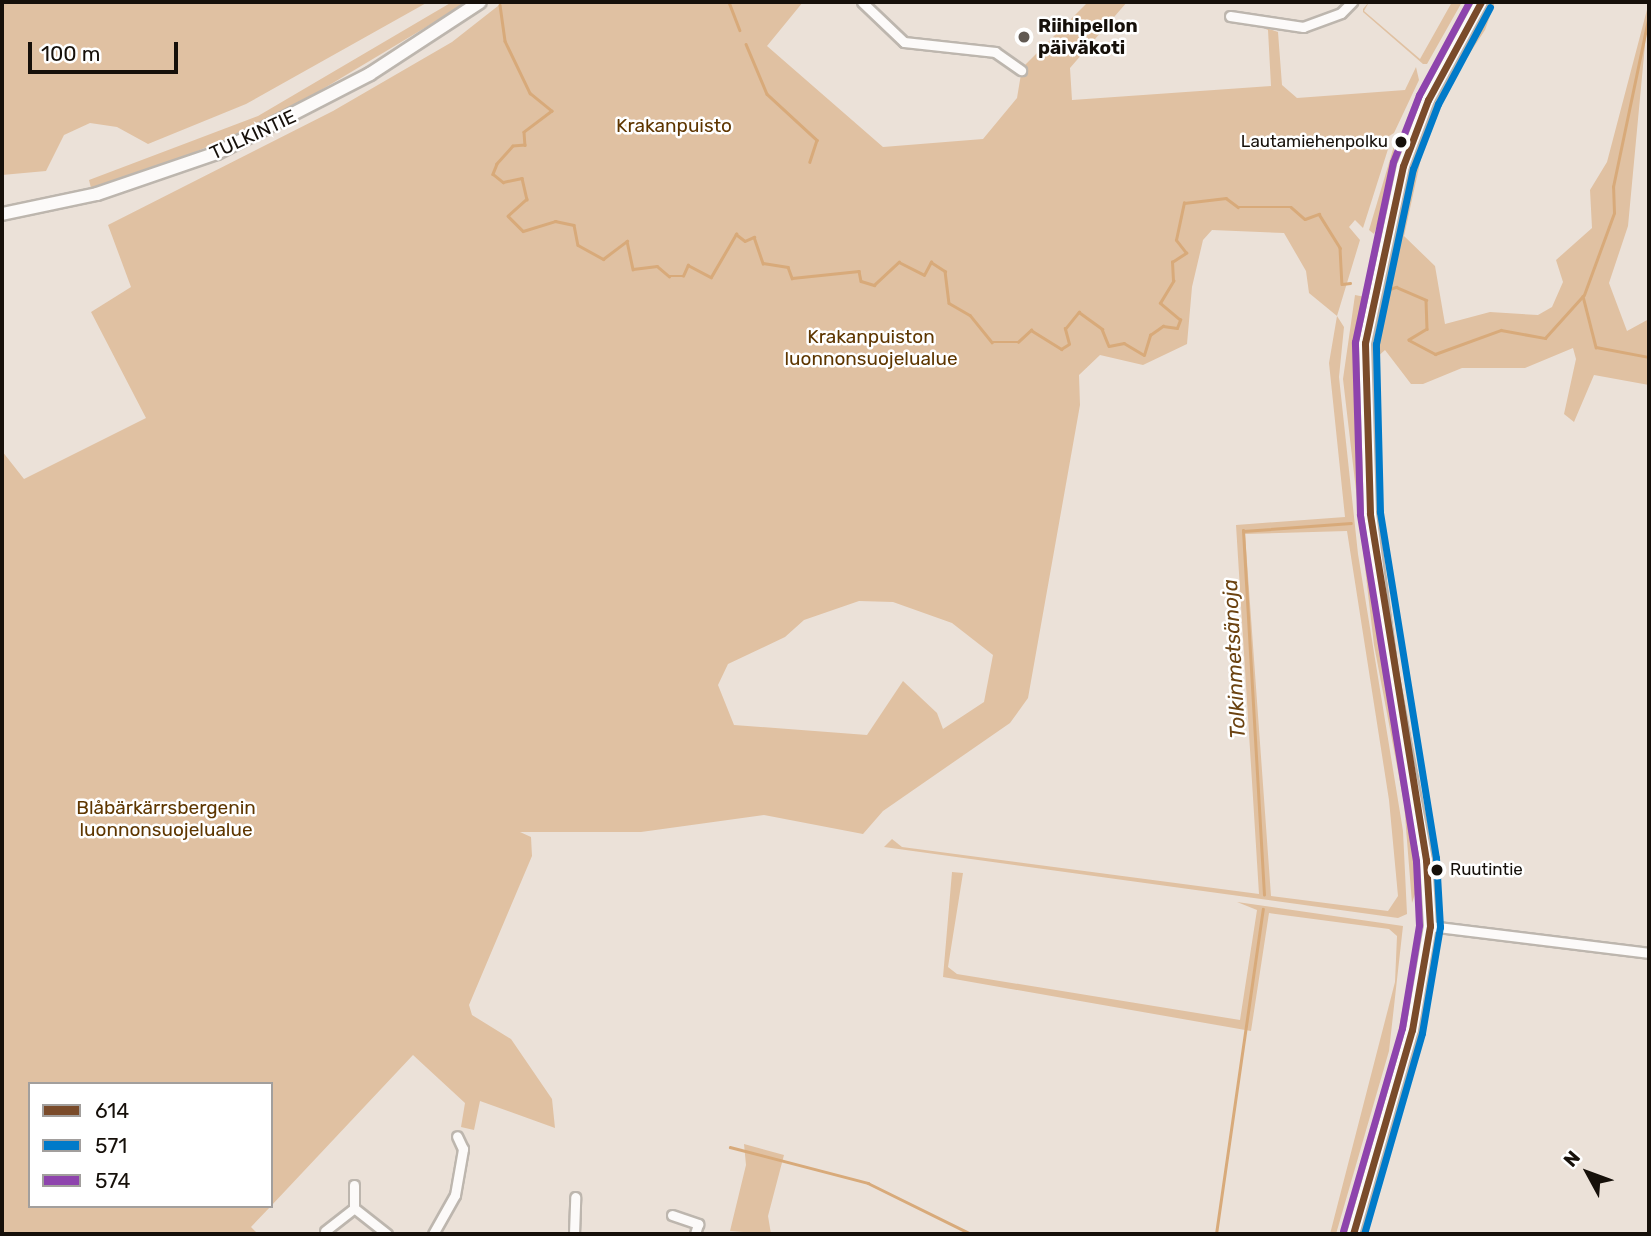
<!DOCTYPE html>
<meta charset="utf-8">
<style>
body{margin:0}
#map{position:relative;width:1651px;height:1236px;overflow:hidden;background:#ebe1d8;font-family:Rubik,sans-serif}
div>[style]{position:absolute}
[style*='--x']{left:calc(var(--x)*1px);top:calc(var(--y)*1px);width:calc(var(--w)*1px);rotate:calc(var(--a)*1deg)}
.green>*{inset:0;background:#e0c1a2}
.stream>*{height:2.5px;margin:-1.25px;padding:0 1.25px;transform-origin:1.25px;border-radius:1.25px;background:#d8aa7a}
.roads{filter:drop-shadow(2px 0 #bdb6ae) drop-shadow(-2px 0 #bdb6ae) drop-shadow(0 2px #bdb6ae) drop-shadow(0 -2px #bdb6ae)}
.street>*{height:9px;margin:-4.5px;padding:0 4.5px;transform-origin:4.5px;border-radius:4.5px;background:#fcfaf9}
.secondary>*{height:12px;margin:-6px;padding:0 6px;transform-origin:6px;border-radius:6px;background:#fcfaf9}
.bus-1>*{height:7px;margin:-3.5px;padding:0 3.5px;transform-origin:3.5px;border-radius:3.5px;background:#7a4b2a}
.bus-2>*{height:7px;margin:-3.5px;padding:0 3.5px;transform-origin:3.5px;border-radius:3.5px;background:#007ac9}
.bus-3>*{height:7px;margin:-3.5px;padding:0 3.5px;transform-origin:3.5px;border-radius:3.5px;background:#8e44ad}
.dots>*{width:19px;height:19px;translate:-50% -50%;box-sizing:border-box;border:4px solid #fff;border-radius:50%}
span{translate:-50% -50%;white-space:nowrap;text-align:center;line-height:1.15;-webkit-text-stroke:5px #fff;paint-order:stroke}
.bus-label{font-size:17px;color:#16100a}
.right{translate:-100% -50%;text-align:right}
.left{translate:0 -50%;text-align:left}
.poi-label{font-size:19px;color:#16100a;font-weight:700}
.park-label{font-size:19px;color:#5e3600}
.street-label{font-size:19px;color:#16100a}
.water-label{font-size:21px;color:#6b4210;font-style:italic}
.frame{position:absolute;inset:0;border:4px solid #16100a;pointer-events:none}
.legend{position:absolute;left:28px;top:1082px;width:245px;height:126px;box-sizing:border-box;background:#fff;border:2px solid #a29f9d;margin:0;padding:9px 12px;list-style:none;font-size:21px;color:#16100a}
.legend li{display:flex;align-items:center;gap:14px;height:35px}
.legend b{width:35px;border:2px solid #a29f9d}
.north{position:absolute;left:1553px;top:1138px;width:70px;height:70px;-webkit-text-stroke:5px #fff;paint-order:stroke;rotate:311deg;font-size:19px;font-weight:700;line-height:28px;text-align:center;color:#16100a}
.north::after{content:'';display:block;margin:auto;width:24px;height:32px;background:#16100a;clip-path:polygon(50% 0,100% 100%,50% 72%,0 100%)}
.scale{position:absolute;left:28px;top:42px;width:150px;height:32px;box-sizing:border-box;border:4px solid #16100a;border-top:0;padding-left:9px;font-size:21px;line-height:24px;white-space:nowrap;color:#16100a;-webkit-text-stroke:5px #fff;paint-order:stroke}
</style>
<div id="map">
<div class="green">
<div style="clip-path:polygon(2px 2px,428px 2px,246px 104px,148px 144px,117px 127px,90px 123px,64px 135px,46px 171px,2px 175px)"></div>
<div style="clip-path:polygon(452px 2px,468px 2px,276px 117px,158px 168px,91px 188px,89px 180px,258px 116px)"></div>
<div style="clip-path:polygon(evenodd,503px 2px,803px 2px,767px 46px,883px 147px,983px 139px,1017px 98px,1022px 68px,1088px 2px,1127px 2px,1070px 68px,1072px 100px,1271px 86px,1268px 30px,1257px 25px,1278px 32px,1282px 85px,1297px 98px,1405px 90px,1416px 67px,1419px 80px,1394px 133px,1384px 139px,1389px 146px,1363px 228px,1355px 220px,1349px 227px,1360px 240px,1337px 316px,1344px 327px,1339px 377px,1358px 554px,1403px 831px,1407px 914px,1398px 918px,884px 847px,892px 839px,902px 847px,1259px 894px,1236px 525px,1345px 517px,1329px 363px,1337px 316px,1309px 293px,1306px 271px,1284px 233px,1212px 230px,1203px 240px,1192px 287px,1187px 344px,1143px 365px,1100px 355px,1079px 375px,1080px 405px,1028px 698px,1010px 723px,883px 811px,863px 834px,764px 815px,641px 832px,520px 832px,531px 837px,532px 856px,469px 1005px,472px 1015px,511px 1039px,552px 1099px,555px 1128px,480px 1101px,474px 1130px,461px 1127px,465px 1103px,413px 1055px,271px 1206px,271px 1084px,30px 1084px,30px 1206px,271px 1206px,251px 1227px,258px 1234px,2px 1234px,2px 451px,24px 479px,146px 418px,91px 312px,131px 287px,108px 225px,333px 111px,452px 42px,503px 2px,1347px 531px,1389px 800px,1398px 896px,1388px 911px,1271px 896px,1245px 534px,1347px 531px,503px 2px,859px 601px,893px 602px,952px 623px,993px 655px,984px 702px,943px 729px,937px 713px,903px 681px,867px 735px,734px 725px,718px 685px,728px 664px,785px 637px,804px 620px,859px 601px)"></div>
<div style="clip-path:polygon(1369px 2px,1364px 11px,1420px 59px,1452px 2px,1462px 2px,1427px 64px,1423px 64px,1363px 12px,1363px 9px)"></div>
<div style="clip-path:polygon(1489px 2px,1495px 2px,1485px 30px,1439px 100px,1427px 131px,1404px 236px,1435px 266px,1445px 324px,1490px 312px,1538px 315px,1552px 307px,1563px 282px,1556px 260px,1592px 228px,1590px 190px,1607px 162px,1649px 2px,1628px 226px,1609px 283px,1627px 331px,1649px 319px,1649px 385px,1594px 375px,1574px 422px,1564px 414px,1576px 359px,1573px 348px,1525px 368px,1462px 368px,1423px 384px,1411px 384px,1385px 350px,1376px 358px,1384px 264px,1423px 126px,1448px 73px,1488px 17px)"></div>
<div style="clip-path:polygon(1394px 146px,1394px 174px,1374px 234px,1369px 230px)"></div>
<div style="clip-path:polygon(1355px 295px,1365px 297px,1359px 423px,1379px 644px,1421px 876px,1412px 903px,1404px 803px,1374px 645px,1343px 379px)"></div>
<div style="clip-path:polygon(952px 872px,963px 873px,948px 967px,957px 974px,1240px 1020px,1257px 910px,1237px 902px,1403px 926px,1389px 1051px,1336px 1234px,1330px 1234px,1395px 982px,1397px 936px,1389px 929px,1269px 913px,1251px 1031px,943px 977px)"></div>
<div style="clip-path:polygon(1411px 963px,1408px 1019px,1342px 1234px,1393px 1061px)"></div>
<div style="clip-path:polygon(744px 1144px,784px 1155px,768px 1216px,771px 1234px,730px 1231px,746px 1165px)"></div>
</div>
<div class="stream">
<div style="--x:729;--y:2;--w:30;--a:69"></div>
<div style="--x:500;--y:5;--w:36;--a:82"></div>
<div style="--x:505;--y:41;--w:58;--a:64.3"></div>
<div style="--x:530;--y:93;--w:28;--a:39"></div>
<div style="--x:552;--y:111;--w:35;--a:143"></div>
<div style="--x:524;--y:132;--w:13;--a:86"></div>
<div style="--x:525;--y:145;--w:12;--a:175"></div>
<div style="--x:513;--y:146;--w:24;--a:132"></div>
<div style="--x:497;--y:164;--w:11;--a:112"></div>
<div style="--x:493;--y:174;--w:13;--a:39"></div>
<div style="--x:503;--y:182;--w:19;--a:-12"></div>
<div style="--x:522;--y:178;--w:22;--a:77"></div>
<div style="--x:527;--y:199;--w:25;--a:138"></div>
<div style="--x:508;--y:216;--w:21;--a:45"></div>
<div style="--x:523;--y:231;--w:34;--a:-17"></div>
<div style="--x:555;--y:221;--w:19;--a:12"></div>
<div style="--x:574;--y:225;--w:20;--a:79"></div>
<div style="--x:578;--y:245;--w:29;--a:29"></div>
<div style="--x:603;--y:259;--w:30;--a:-37"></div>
<div style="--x:627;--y:241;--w:29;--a:78"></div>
<div style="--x:633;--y:269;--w:24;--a:-7"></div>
<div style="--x:657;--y:266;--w:16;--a:40"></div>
<div style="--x:669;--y:276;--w:14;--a:0"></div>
<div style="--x:683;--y:276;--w:12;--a:-66"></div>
<div style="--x:688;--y:265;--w:26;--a:28"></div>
<div style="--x:711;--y:277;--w:50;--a:-59.8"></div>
<div style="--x:736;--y:234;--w:11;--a:38"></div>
<div style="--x:745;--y:241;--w:10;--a:-24"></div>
<div style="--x:754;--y:237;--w:28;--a:71"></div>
<div style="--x:763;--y:263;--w:25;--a:9"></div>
<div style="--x:788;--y:267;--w:12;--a:70"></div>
<div style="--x:792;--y:278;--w:67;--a:-6"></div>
<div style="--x:859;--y:271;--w:10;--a:79"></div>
<div style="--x:861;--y:281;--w:14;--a:17"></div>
<div style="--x:874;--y:285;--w:34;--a:-43"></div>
<div style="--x:899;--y:262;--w:28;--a:27"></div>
<div style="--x:924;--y:275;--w:15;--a:-62"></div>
<div style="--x:931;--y:262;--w:17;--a:33"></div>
<div style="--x:945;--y:271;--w:32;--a:83"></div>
<div style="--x:949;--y:303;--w:24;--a:30"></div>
<div style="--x:970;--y:315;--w:35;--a:51"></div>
<div style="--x:992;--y:342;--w:26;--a:0"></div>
<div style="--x:1018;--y:342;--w:18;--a:-43"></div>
<div style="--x:1031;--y:330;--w:36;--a:32"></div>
<div style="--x:1061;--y:349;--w:9;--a:-32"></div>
<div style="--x:1069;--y:344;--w:16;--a:-105"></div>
<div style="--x:1065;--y:329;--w:22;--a:-51"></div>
<div style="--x:1079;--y:312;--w:29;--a:36"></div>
<div style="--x:1102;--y:329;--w:18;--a:68"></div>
<div style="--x:1109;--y:346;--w:15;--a:-11"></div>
<div style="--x:1124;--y:343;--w:23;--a:31"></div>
<div style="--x:1144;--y:355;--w:21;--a:-73"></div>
<div style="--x:1150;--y:335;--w:16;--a:-35"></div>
<div style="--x:1163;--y:326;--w:14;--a:8"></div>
<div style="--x:1177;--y:328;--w:9;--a:-69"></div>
<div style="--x:1180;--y:320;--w:26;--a:-140"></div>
<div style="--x:1160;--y:303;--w:26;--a:-59"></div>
<div style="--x:1173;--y:281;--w:19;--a:-93"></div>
<div style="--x:1172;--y:262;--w:17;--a:-33"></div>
<div style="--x:1186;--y:253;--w:16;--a:-128"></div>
<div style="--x:1176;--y:240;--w:38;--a:-78"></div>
<div style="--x:1184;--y:203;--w:42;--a:-6.8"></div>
<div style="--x:1226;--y:198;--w:15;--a:37"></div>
<div style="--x:1238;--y:207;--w:53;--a:0"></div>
<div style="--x:1291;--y:207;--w:18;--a:41"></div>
<div style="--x:1305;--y:219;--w:15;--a:-20"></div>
<div style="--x:1319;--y:214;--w:40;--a:58"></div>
<div style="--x:1340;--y:248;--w:36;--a:87"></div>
<div style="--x:1342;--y:284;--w:8;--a:-7"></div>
<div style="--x:746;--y:44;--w:54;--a:67.2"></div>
<div style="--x:767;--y:94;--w:68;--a:42.6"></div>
<div style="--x:817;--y:140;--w:23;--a:108"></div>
<div style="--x:1382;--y:291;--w:15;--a:-16"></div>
<div style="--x:1396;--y:287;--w:33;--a:23"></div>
<div style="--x:1426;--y:300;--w:29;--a:88"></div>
<div style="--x:1427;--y:329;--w:21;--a:149"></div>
<div style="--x:1409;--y:340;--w:30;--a:28"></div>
<div style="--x:1435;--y:354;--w:70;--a:-20"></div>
<div style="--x:1501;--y:330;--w:45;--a:10.3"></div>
<div style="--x:1545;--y:338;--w:57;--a:-47.9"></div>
<div style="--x:1583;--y:296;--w:53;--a:75.7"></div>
<div style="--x:1596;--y:347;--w:54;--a:10.7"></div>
<div style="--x:1584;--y:295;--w:87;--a:-69.9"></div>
<div style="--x:1614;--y:213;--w:26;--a:-92"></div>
<div style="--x:1613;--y:187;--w:177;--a:-78.2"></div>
<div style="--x:1264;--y:895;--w:365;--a:-93.3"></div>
<div style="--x:1243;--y:531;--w:108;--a:-4.2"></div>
<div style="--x:730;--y:1147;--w:143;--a:14.6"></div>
<div style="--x:868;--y:1183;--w:115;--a:26.3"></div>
<div style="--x:1216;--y:1234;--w:328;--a:-81.8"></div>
</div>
<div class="roads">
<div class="street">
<div style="--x:862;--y:2;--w:58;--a:43.6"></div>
<div style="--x:904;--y:42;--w:92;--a:6.3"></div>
<div style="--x:995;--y:52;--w:32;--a:35"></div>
<div style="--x:1230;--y:16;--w:74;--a:8.6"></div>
<div style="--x:1303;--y:27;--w:40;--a:-20.2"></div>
<div style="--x:1341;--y:13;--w:16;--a:-45"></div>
<div style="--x:1430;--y:926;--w:221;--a:7"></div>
<div style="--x:354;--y:1208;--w:23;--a:-90"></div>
<div style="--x:672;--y:1215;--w:28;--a:19"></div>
<div style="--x:698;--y:1224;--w:10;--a:107"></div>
<div style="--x:325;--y:1231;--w:37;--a:-38"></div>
<div style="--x:354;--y:1208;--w:42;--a:38.2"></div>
<div style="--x:433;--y:1234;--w:45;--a:-60.6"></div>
<div style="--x:455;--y:1195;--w:47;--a:-80.1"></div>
<div style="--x:463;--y:1149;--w:14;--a:-115"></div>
<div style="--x:574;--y:1234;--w:37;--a:-88"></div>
</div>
<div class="secondary">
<div style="--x:2;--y:214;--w:97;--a:-11.9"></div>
<div style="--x:97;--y:194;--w:127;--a:-18.9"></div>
<div style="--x:217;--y:153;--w:172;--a:-27.3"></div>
<div style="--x:370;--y:74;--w:131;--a:-33.2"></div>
<div style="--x:1353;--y:1234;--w:212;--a:-73.9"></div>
<div style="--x:1412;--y:1030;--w:106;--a:-80.2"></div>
<div style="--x:1430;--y:926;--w:66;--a:-93.5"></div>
<div style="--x:1426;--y:860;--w:190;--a:-100.6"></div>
<div style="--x:1391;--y:673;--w:161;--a:-97.5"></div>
<div style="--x:1370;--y:513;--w:170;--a:-91.7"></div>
<div style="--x:1365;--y:343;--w:181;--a:-77.9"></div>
<div style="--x:1403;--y:166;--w:71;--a:-69.3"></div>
<div style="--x:1428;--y:100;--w:111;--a:-61.6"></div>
</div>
</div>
<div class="bus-1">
<div style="--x:1353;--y:1234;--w:212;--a:-73.9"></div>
<div style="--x:1412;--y:1030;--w:106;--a:-80.2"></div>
<div style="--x:1430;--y:926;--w:66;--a:-93.5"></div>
<div style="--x:1426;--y:860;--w:351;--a:-99.2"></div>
<div style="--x:1370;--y:513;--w:170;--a:-91.7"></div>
<div style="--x:1365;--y:343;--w:181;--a:-77.9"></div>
<div style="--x:1403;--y:166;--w:71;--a:-69.3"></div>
<div style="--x:1428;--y:100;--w:111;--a:-61.6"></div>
</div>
<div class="bus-2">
<div style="--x:1364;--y:1234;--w:209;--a:-73.9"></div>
<div style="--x:1422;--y:1033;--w:108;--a:-80.4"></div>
<div style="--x:1440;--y:927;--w:69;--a:-93.3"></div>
<div style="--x:1436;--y:858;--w:351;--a:-99.2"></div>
<div style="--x:1380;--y:512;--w:168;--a:-91.4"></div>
<div style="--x:1376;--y:344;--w:179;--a:-78.1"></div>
<div style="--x:1413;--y:169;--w:70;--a:-69"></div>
<div style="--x:1438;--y:104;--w:110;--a:-61.8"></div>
</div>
<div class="bus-3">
<div style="--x:1343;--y:1231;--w:211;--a:-73.8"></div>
<div style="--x:1402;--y:1028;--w:104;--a:-80.6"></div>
<div style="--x:1419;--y:925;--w:64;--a:-92.7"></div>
<div style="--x:1416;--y:861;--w:351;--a:-99.2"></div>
<div style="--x:1360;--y:514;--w:172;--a:-91.7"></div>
<div style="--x:1355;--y:342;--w:184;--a:-78.1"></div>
<div style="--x:1393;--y:162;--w:72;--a:-68.8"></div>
<div style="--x:1419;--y:95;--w:106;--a:-61.7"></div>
</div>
<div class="dots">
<div style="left:1024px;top:37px;background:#615952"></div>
<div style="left:1401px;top:142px;background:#16100a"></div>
<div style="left:1437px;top:870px;background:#16100a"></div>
</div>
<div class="bus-label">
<span class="right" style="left:1388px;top:142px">Lautamiehenpolku</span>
<span class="left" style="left:1450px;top:870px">Ruutintie</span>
</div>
<div class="poi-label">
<span class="left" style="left:1038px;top:37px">Riihipellon<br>päiväkoti</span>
</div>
<div class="park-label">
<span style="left:674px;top:126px">Krakanpuisto</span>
<span style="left:871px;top:348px">Krakanpuiston<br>luonnonsuojelualue</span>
<span style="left:166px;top:819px">Blåbärkärrsbergenin<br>luonnonsuojelualue</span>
</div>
<div class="street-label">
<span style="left:253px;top:135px;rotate:-25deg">TULKINTIE</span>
</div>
<div class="water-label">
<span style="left:1234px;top:659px;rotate:-93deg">Tolkinmetsänoja</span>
</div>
<div class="frame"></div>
<ul class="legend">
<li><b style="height:9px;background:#7a4b2a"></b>614</li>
<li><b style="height:9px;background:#007ac9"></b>571</li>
<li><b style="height:9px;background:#8e44ad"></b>574</li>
</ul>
<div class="north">N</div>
<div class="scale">100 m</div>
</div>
